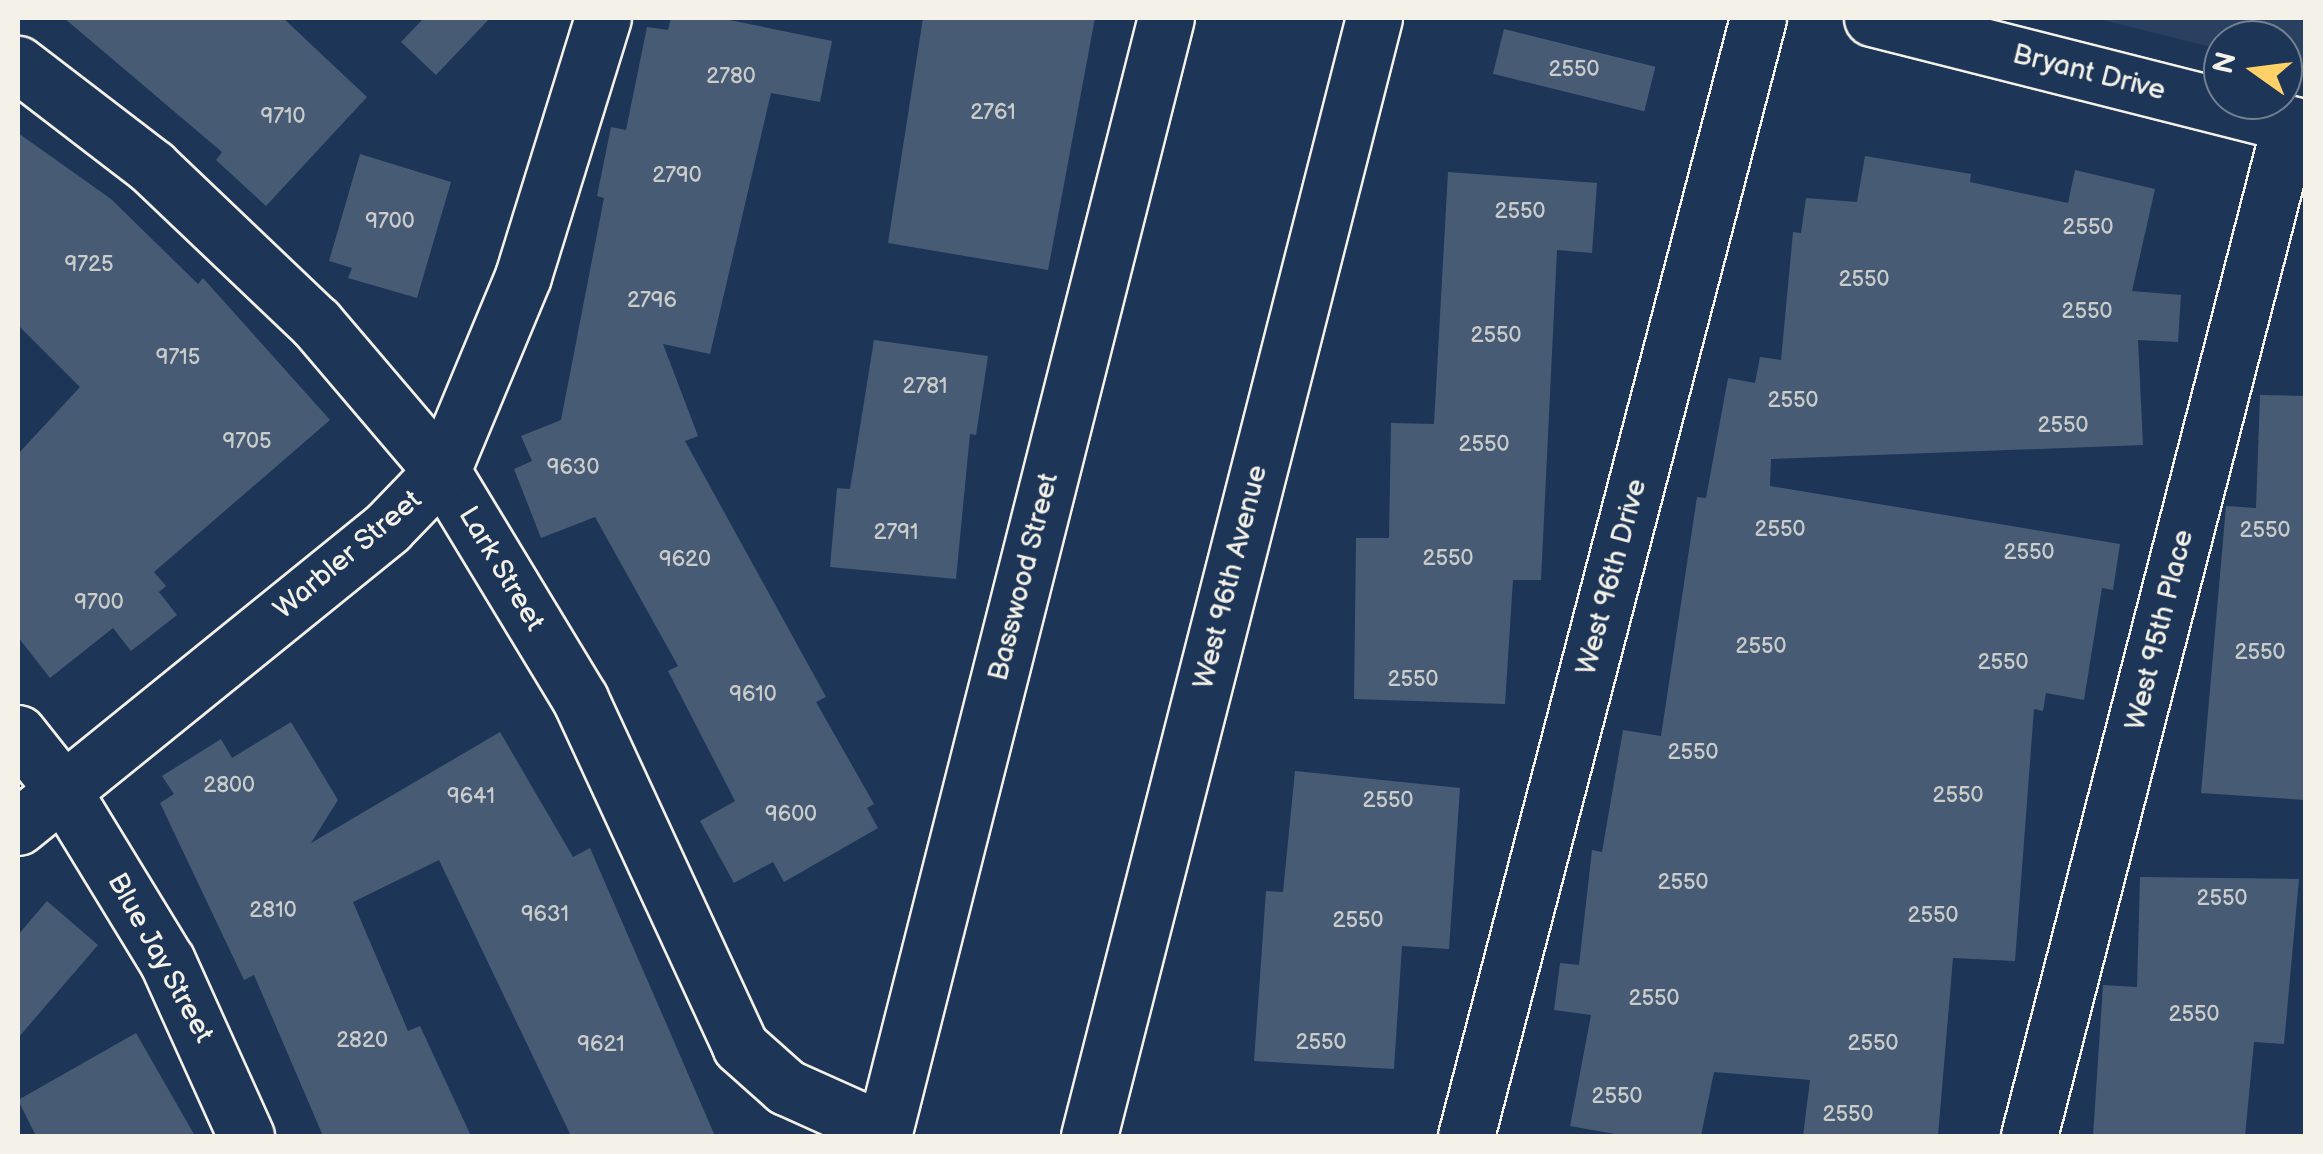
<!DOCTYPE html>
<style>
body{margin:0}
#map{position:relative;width:2323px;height:1154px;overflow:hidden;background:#1d3557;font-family:"Balsamiq Sans",sans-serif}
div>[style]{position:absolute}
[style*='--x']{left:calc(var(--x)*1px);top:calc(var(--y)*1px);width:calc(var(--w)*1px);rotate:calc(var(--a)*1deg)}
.built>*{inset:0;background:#2a4060}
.building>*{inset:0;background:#485b74;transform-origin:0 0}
.roads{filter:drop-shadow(2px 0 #f4f1e8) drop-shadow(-2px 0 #f4f1e8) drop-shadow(0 2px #f4f1e8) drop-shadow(0 -2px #f4f1e8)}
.street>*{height:55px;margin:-27.5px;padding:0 27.5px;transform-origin:27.5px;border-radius:27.5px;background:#1d3557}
.secondary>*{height:55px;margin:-27.5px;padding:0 27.5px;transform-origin:27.5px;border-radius:27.5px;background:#1d3557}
span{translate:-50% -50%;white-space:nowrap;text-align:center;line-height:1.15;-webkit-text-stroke:10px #1d3557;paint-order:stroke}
.number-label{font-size:22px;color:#c9cccb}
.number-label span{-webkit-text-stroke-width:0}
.street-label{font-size:28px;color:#f4f1e8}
.frame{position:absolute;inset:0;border:20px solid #f4f1e8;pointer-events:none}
.north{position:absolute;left:2203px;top:20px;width:100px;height:100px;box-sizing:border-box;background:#1d3557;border:2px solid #738091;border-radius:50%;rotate:284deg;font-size:28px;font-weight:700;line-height:40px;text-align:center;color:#f4f1e8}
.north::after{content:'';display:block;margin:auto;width:35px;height:45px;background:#ffd166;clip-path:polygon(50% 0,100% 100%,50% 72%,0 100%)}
</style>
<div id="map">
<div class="built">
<div style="clip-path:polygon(2095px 18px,2305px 18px,2305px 70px,2283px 65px,2283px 40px,2223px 40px,2223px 50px)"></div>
</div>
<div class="building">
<div style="clip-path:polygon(64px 18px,283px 18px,367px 97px,266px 206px,216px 160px,222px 152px)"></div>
<div style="clip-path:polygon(424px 18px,490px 18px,436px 75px,401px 42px)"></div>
<div style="clip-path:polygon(671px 18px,720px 18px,832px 41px,820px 102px,771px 93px,710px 354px,663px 344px,698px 436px,685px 441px,826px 697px,816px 702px,874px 804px,867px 808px,878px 828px,784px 882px,773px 862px,734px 883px,700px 821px,735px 801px,668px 671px,678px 666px,595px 517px,541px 538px,514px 469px,532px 461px,521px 436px,561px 420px,604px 198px,597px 196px,611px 127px,626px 130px,647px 27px,668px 30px)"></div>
<div style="clip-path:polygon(923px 18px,1095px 18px,1048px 270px,888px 243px)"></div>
<div style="left:1504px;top:29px;width:156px;height:46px;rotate:14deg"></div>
<div style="clip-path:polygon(18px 133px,111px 199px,198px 284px,203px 278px,330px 420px,154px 572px,166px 586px,159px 592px,177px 615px,131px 651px,113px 628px,50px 678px,18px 637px,18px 454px,80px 387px,18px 325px)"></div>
<div style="clip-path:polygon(360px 154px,451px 182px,417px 298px,348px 278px,352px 268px,329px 261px)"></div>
<div style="clip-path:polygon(1865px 156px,1971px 174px,1970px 182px,2068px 203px,2075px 170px,2155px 189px,2132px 291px,2181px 295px,2178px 342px,2138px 340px,2143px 445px,1771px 459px,1770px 486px,2120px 544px,2113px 590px,2102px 588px,2084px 700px,2046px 693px,2043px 711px,2034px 709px,2015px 961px,1953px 958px,1938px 1136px,1803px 1136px,1810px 1080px,1714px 1072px,1701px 1136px,1626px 1136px,1570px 1126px,1591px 1015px,1554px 1010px,1560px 963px,1579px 965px,1592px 850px,1602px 852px,1623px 730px,1661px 736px,1697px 497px,1706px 498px,1728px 378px,1755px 383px,1760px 357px,1781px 360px,1793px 232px,1801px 233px,1806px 198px,1857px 202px)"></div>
<div style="clip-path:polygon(1448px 172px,1597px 183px,1592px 253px,1557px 250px,1541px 580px,1513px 580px,1505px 704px,1354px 699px,1356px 538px,1389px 538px,1391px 423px,1434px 424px)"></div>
<div style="clip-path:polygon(874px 340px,988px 356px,976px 435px,970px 434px,956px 579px,830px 567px,837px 488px,850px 489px)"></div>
<div style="clip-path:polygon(2260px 395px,2306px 396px,2306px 800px,2201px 793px,2226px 506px,2256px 508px)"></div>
<div style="clip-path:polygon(291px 722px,338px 800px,311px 843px,500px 732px,573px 857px,590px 848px,715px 1136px,571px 1136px,439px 860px,353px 902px,408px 1031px,420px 1026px,471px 1136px,323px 1136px,254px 975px,244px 980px,160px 803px,174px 794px,162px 776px,221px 739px,232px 758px)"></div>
<div style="clip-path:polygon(1295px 771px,1460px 788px,1449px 949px,1402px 946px,1394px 1069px,1254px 1061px,1266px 891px,1283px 892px)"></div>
<div style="clip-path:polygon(2140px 877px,2299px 879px,2284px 1044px,2254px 1042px,2245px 1136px,2093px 1136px,2103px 985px,2137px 987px)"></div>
<div style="clip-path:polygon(47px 901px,98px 945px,18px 1038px,18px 935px)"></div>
<div style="clip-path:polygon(136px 1033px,195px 1136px,36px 1136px,18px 1100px)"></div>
</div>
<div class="roads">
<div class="street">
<div style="--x:1872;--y:18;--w:448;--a:14.2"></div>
<div style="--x:18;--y:64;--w:169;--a:37.5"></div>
<div style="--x:152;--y:167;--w:226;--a:43.6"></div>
<div style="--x:316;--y:323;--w:194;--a:49.6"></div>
<div style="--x:442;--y:471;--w:267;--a:58.8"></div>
<div style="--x:580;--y:699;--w:382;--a:65.2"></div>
<div style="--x:740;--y:1046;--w:62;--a:41.7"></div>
<div style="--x:786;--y:1087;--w:107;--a:24.2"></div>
<div style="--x:18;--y:733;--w:68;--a:51.6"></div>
<div style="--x:60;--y:786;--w:205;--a:58.6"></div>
<div style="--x:167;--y:961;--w:192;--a:65.7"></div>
<div style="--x:18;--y:827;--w:476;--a:-39"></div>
<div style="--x:388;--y:527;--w:78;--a:-46"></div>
<div style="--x:442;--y:471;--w:211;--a:-67.4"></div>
<div style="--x:523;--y:276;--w:270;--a:-72.8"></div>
<div style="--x:883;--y:1136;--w:1153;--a:-75.8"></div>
<div style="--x:1466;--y:1136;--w:1156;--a:-75.36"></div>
<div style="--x:2029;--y:1136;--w:1045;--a:-75.54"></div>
</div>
<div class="secondary">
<div style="--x:1089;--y:1136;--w:1154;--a:-75.7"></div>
</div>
</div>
<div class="number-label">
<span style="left:1574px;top:70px">2550</span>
<span style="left:731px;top:77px">2780</span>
<span style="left:993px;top:113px">2761</span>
<span style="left:283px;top:117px">9710</span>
<span style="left:677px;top:176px">2790</span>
<span style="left:1520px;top:212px">2550</span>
<span style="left:390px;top:222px">9700</span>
<span style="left:2088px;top:228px">2550</span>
<span style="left:89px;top:265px">9725</span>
<span style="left:1864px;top:280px">2550</span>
<span style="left:652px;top:301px">2796</span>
<span style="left:2087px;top:312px">2550</span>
<span style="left:1496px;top:336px">2550</span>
<span style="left:178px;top:358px">9715</span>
<span style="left:925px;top:387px">2781</span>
<span style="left:1793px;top:401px">2550</span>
<span style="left:2063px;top:426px">2550</span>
<span style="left:247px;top:442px">9705</span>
<span style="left:1484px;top:445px">2550</span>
<span style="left:573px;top:468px">9630</span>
<span style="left:1780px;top:530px">2550</span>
<span style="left:2265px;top:531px">2550</span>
<span style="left:896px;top:533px">2791</span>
<span style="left:2029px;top:553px">2550</span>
<span style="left:1448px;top:559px">2550</span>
<span style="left:685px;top:560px">9620</span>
<span style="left:99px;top:603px">9700</span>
<span style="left:1761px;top:647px">2550</span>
<span style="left:2260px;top:653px">2550</span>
<span style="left:2003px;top:663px">2550</span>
<span style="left:1413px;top:680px">2550</span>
<span style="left:753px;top:695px">9610</span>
<span style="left:1693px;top:753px">2550</span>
<span style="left:229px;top:786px">2800</span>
<span style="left:1958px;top:796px">2550</span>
<span style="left:471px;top:797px">9641</span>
<span style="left:1388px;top:801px">2550</span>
<span style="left:791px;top:815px">9600</span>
<span style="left:1683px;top:883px">2550</span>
<span style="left:2222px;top:899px">2550</span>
<span style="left:273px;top:911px">2810</span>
<span style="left:545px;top:915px">9631</span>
<span style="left:1933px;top:916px">2550</span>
<span style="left:1358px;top:921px">2550</span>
<span style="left:1654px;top:999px">2550</span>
<span style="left:2194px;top:1015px">2550</span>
<span style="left:362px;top:1041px">2820</span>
<span style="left:1321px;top:1043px">2550</span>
<span style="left:1873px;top:1044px">2550</span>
<span style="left:601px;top:1045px">9621</span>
<span style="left:1617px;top:1097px">2550</span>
<span style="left:1848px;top:1115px">2550</span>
</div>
<div class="street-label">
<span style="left:2089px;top:73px;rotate:14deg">Bryant Drive</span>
<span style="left:348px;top:555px;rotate:-40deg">Warbler Street</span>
<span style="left:501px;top:569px;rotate:59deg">Lark Street</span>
<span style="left:1024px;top:577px;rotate:-76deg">Basswood Street</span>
<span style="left:1231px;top:577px;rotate:-76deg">West 96th Avenue</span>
<span style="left:1612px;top:577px;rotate:-75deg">West 96th Drive</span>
<span style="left:2160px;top:630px;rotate:-76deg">West 95th Place</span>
<span style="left:160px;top:958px;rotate:61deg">Blue Jay Street</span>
</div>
<div class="frame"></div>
<div class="north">N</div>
</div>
